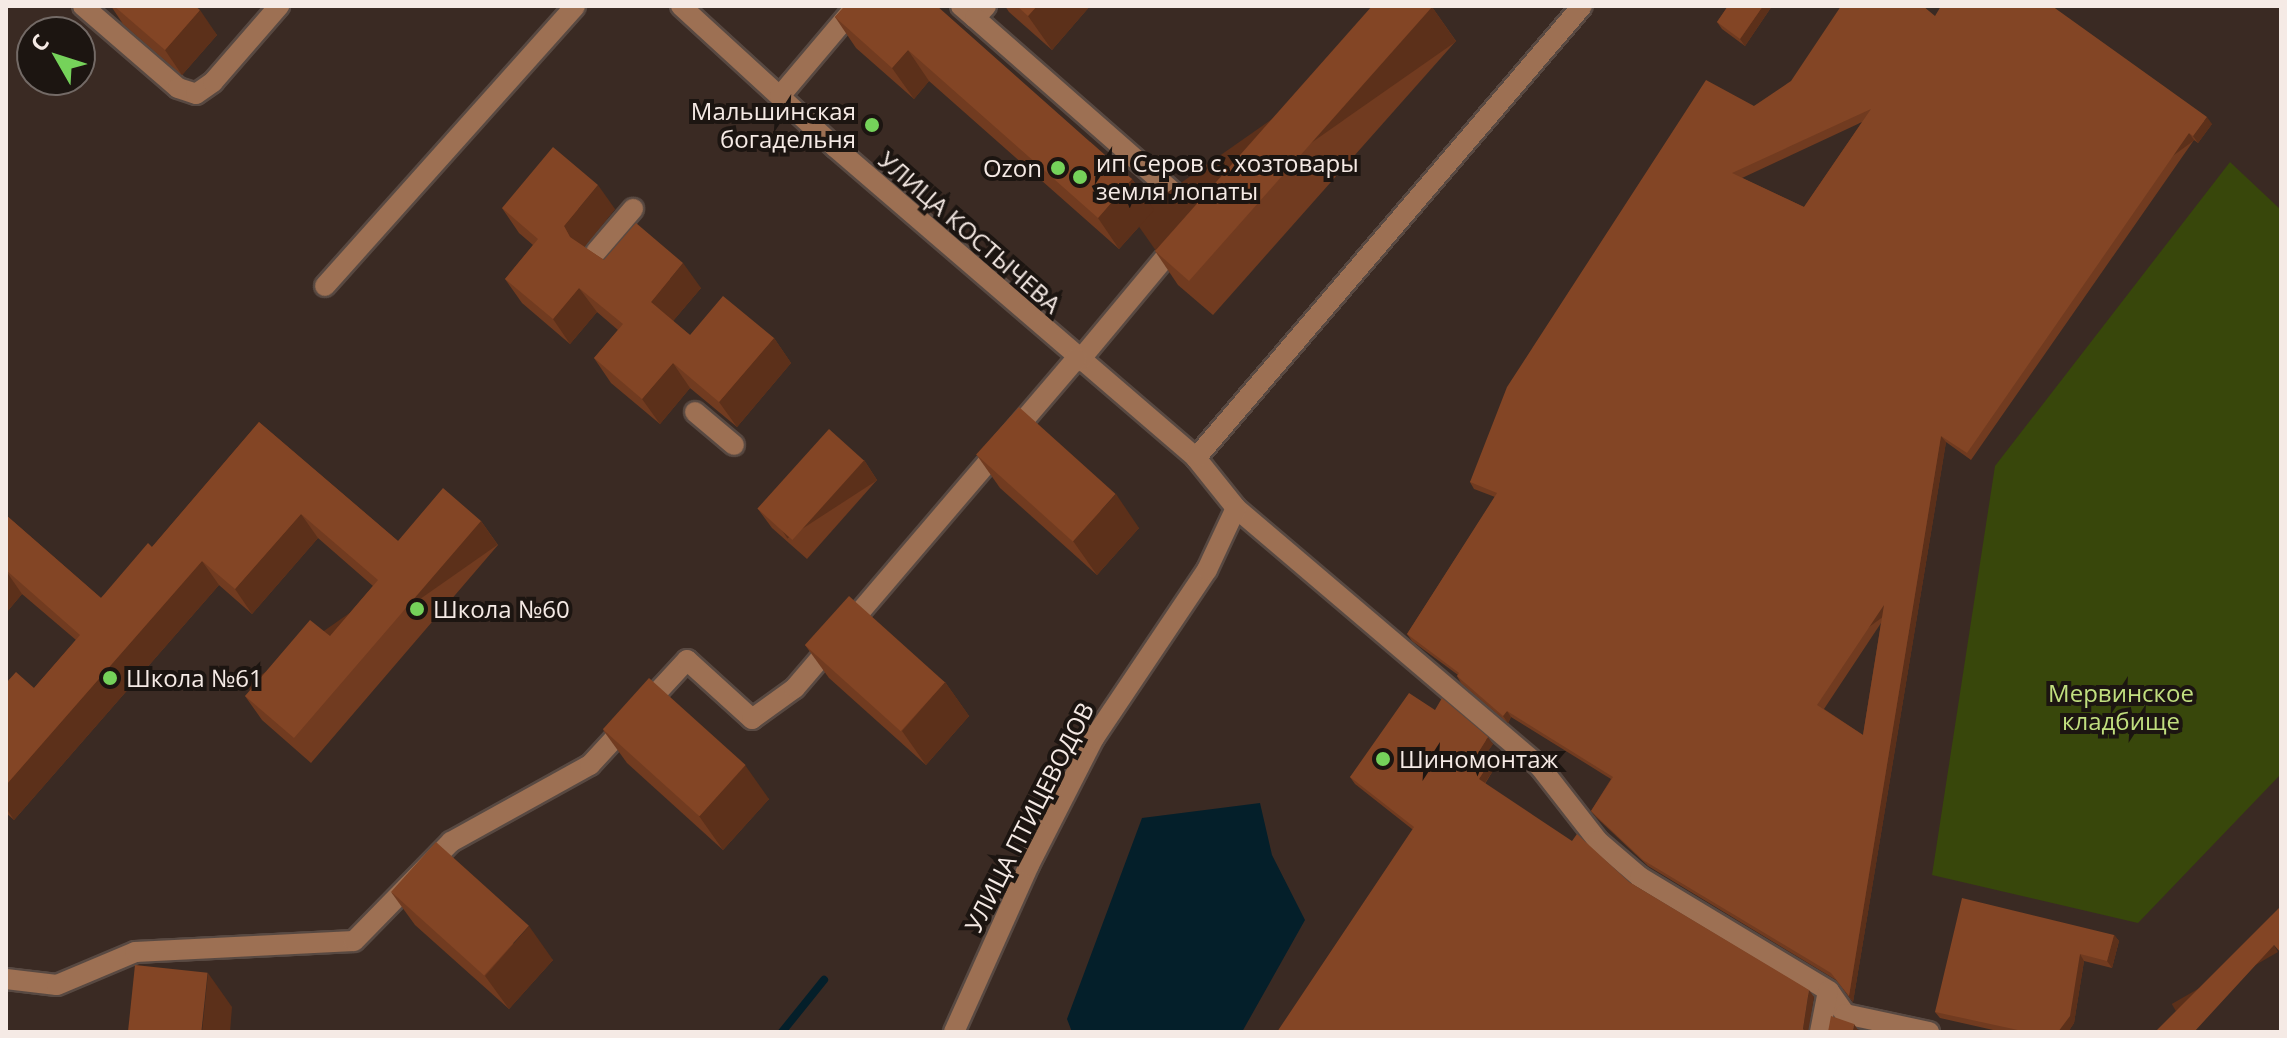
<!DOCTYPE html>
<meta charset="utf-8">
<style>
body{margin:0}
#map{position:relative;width:2287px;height:1038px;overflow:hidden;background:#3a2a23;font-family:"Open Sans",sans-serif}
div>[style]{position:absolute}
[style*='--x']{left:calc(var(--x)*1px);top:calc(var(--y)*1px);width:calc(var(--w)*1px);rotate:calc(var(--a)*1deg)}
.green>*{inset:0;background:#38470b}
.water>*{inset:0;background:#041f2a}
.stream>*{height:8px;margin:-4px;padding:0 4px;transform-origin:4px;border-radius:4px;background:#041f2a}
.roads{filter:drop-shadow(2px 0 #584942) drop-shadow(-2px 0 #584942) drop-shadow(0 2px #584942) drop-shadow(0 -2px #584942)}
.minor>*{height:20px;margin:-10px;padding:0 10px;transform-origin:10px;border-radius:10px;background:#9d7053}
.wall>*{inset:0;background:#713b20}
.shaded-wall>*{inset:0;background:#5c301a;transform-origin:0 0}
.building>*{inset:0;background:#834525;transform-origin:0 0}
.dots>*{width:22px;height:22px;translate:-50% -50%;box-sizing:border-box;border:4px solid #1c1511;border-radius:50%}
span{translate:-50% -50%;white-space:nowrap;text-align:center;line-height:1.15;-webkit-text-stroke:8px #1c1511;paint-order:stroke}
.poi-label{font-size:24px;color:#f5eae5}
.right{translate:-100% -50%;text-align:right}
.left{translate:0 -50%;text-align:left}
.street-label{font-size:24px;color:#f5eae5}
.park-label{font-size:24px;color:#c1df7f}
.frame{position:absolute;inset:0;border:8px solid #f5eae5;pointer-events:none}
.north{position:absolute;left:16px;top:16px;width:80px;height:80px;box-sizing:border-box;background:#1c1511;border:2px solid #736a66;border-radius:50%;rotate:309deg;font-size:22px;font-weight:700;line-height:32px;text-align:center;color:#f5eae5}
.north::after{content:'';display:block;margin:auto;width:28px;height:36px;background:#75d25a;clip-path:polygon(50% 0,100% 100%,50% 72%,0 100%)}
</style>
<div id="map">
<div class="green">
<div style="clip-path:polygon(2230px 162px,2281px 210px,2281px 774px,2138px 923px,1932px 875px,1995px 466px)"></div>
</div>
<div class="water">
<div style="clip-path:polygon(1260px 803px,1272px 855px,1305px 920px,1242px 1032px,1072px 1032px,1067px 1019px,1142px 818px)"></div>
</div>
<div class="stream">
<div style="--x:782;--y:1032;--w:67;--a:-51.1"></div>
</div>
<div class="roads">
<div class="minor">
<div style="--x:83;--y:6;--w:125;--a:40.8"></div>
<div style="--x:178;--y:88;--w:19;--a:18"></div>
<div style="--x:196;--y:94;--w:21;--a:-35"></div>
<div style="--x:213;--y:82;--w:101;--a:-49"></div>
<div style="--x:681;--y:6;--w:210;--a:42.5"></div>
<div style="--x:836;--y:148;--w:475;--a:40.7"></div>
<div style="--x:1196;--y:458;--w:64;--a:51.3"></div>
<div style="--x:1236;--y:508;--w:401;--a:40.4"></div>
<div style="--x:1541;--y:768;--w:93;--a:52"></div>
<div style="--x:1598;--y:841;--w:55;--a:40.6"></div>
<div style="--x:1640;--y:877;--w:221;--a:31.1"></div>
<div style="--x:1829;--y:991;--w:28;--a:55"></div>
<div style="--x:1845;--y:1014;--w:86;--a:12.1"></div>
<div style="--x:961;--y:6;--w:18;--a:41"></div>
<div style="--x:975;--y:18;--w:16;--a:-47"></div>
<div style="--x:975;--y:18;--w:300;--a:41.3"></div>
<div style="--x:780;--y:96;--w:118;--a:-49.8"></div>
<div style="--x:596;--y:252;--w:57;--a:-49.3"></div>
<div style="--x:325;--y:286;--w:375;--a:-48.2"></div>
<div style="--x:1079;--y:361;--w:156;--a:-50.2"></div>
<div style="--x:695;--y:412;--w:51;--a:40.2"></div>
<div style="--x:1196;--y:458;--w:594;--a:-49.5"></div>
<div style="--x:6;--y:979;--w:51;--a:6.7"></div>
<div style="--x:57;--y:985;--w:85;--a:-22.9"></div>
<div style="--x:135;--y:952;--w:219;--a:-2.9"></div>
<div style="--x:354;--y:941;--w:139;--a:-45.6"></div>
<div style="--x:451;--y:842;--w:159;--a:-29"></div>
<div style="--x:590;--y:765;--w:143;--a:-47.3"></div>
<div style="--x:687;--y:660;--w:88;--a:42.2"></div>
<div style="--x:752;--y:719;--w:53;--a:-35.8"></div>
<div style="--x:795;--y:688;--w:433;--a:-49.5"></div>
<div style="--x:954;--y:1032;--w:183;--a:-65.8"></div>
<div style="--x:1029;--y:865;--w:143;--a:-62.9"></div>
<div style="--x:1094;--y:738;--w:202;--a:-56.1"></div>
<div style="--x:1207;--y:570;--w:68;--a:-64.9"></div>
<div style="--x:1820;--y:1032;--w:42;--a:-79"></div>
</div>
</div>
<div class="wall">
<div style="clip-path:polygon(111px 6px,195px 6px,217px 35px,182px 75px,123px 24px)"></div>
<div style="clip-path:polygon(845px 6px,1132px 179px,1154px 210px,1119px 249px,929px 81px,914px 99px,856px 48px,835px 17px)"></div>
<div style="clip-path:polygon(1005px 6px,1090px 6px,1052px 50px,1009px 12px)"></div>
<div style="clip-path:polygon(1728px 6px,1772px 6px,1745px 46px,1722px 29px,1717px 22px)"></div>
<div style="clip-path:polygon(1432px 7px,1456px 41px,1213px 315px,1178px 285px,1155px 251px)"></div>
<div style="clip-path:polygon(evenodd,1935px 16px,2212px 124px,2198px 143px,2194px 140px,1971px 460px,1946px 442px,1853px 1002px,1836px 980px,1648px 866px,1596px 817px,1591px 811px,1611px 779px,1511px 717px,1508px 723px,1461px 683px,1457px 676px,1458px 675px,1412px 641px,1407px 634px,1495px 497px,1474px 489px,1470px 482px,1754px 106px,1935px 16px,1862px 122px,1804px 207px,1742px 178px,1862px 122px,1935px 16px,1881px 623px,1863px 735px,1824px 709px,1881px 623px)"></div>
<div style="clip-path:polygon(502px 208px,615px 209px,584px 247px,604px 260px,701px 288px,673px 321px,690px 335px,774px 338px,791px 363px,737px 427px,690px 388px,660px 424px,611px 383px,594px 358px,618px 330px,597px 312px,570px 344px,522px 303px,505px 279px,533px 245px,519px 233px)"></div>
<div style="clip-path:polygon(259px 422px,398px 541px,481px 521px,498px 545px,311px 763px,262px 720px,245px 696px,330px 636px,373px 586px,318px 538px,252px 614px,219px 585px,14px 820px,6px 813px,6px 683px,34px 688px,76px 640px,22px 594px,6px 613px,6px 515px,101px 598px,152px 547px)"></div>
<div style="clip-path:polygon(976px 454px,1139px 528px,1097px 575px,1000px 488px)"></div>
<div style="clip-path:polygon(864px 460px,877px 480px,807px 559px,772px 528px,758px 509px)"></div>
<div style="clip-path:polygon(805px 645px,945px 682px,969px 716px,926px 765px,829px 678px)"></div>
<div style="clip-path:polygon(1435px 710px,1493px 744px,1482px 759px,1489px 763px,1494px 769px,1485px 784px,1629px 882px,1814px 997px,1412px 829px,1355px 784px,1350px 777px)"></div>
<div style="clip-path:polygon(603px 730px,769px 799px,723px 850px,627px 763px)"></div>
<div style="clip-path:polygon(391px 892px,553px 960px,509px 1009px,415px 925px)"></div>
<div style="clip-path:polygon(2114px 935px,2119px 941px,2112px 968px,2084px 961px,2074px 1023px,2068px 1032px,2002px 1032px,1940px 1018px,1935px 1012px)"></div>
</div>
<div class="shaded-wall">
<div style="clip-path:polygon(1037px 6px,1090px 6px,1052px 50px,1028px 16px)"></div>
<div style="clip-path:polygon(1763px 6px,1772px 6px,1745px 46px,1740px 39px)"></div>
<div style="left:1432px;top:7px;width:42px;height:366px;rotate:55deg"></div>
<div style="clip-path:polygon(200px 10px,217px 35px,182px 75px,165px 50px)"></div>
<div style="clip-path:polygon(908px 50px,929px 81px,914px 99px,892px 68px)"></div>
<div style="clip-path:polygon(2207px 117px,2212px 124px,2198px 143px,2193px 136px)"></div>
<div style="left:2189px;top:133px;width:9px;height:389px;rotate:54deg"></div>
<div style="clip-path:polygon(1132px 179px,1154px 210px,1119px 249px,1098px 218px)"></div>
<div style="clip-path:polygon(598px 185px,615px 209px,581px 251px,570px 237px,564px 226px)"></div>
<div style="clip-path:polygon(683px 263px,701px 288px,668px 327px,651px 302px)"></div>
<div style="clip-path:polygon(579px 288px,597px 312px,570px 344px,553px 319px)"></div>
<div style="clip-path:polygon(774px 338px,791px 363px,737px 427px,719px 402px)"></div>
<div style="clip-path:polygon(673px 363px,690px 388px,660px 424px,642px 399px)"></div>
<div style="clip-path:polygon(1941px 436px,1946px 442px,1853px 1002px,1849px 996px)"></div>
<div style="left:864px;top:460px;width:24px;height:107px;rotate:57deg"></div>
<div style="clip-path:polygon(1116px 494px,1139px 528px,1097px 575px,1073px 541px)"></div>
<div style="clip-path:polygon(301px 514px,318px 538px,252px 614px,235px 589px)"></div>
<div style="left:481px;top:521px;width:29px;height:286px;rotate:55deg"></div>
<div style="clip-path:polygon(202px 561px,219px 585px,14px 820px,6px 808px,6px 785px)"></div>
<div style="clip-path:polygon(6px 571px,22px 594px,6px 613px)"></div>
<div style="left:1884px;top:605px;width:9px;height:120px;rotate:54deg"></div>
<div style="clip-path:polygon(945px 682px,969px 716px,926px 765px,902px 731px)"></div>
<div style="clip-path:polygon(1507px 711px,1511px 717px,1508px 723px,1503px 716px)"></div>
<div style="clip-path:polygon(1488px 737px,1493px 744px,1480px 763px,1476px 756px)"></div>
<div style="clip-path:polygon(1489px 763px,1494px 769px,1483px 786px,1479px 779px)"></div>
<div style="clip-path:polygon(745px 765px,769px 799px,723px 850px,699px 816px)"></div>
<div style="clip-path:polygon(529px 926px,553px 960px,509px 1009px,485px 976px)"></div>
<div style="clip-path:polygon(2114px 935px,2119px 941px,2112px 968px,2107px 961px)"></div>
<div style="left:2274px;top:945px;width:8px;height:118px;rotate:60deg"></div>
<div style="clip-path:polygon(2080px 954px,2084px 961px,2074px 1023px,2068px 1032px,2058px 1032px)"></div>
<div style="clip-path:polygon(208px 973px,232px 1007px,230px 1032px,202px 1032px)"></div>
<div style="clip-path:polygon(1809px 990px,1814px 997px,1808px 1032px,1805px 1032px,1803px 1029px)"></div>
<div style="clip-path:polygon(1854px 1024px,1858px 1030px,1858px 1032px,1853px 1032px)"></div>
</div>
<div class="building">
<div style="clip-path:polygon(114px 6px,195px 6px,200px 10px,165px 50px)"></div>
<div style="clip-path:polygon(845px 6px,937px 6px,1132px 179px,1098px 218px,908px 50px,892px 68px,835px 17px)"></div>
<div style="clip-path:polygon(1017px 6px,1037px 6px,1028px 16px)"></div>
<div style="clip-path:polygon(1372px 6px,1431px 6px,1432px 7px,1189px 281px,1155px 251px)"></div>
<div style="clip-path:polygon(1728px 6px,1763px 6px,1740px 39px,1717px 22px)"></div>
<div style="clip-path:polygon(evenodd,1841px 6px,1923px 6px,1935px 16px,1941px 6px,2052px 6px,2207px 117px,2193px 136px,2189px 133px,1967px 453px,1941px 436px,1849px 996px,1831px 973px,1643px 860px,1591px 811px,1613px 777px,1507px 711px,1503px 716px,1457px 676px,1459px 673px,1407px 634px,1497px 493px,1470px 482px,1507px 387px,1706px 80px,1754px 106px,1791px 81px,1841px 6px,1871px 109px,1804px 207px,1732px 173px,1871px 109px,1841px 6px,1884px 605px,1863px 735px,1817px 705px,1884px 605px)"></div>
<div style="clip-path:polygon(553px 147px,598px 185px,564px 226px,570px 237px,604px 260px,636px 223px,683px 263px,651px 302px,690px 335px,723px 296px,774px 338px,719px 402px,673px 363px,642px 399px,594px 358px,623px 324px,579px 288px,553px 319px,505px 279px,538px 239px,502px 208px)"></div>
<div style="left:1019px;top:407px;width:130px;height:64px;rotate:42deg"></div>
<div style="clip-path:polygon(259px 422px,398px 541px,443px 488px,481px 521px,294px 738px,245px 696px,310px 620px,330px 636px,378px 580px,301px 514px,235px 589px,202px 561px,6px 785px,6px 683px,16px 672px,34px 688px,80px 635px,6px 570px,6px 515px,101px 598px,148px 543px,152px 547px)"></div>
<div style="left:829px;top:429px;width:47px;height:107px;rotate:42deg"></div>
<div style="left:849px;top:596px;width:129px;height:66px;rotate:42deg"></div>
<div style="left:649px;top:678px;width:130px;height:69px;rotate:42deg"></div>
<div style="clip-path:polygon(1409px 693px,1435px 710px,1442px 698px,1488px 737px,1476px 756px,1489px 763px,1479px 779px,1572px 841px,1577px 834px,1629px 882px,1809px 990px,1803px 1029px,1806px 1032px,1277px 1032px,1414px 827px,1350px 777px)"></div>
<div style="left:436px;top:842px;width:125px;height:67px;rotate:42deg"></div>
<div style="clip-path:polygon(1962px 898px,2114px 935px,2107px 961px,2080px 954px,2070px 1016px,2058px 1032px,2027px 1032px,1935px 1012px)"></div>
<div style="clip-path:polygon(2281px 906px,2281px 953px,2274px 945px,2194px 1032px,2155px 1032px)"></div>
<div style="left:135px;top:965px;width:73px;height:67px;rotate:6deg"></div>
<div style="clip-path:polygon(1831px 1016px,1854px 1024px,1853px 1032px,1828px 1032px)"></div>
</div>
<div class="dots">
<div style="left:872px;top:125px;background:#75d25a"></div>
<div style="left:1058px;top:168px;background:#75d25a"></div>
<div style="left:1080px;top:177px;background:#75d25a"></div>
<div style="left:417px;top:609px;background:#75d25a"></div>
<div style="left:110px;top:678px;background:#75d25a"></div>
<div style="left:1383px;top:759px;background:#75d25a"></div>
</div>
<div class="poi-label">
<span class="right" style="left:856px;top:125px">Мальшинская<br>богадельня</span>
<span class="left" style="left:1096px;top:177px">ип Серов с. хозтовары<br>земля лопаты</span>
<span class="right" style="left:1042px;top:168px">Ozon</span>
<span class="left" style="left:433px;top:609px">Школа №60</span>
<span class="left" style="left:126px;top:678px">Школа №61</span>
<span class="left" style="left:1399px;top:759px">Шиномонтаж</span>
</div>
<div class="street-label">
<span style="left:970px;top:232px;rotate:41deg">УЛИЦА КОСТЫЧЕВА</span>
<span style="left:1029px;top:817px;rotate:-63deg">УЛИЦА ПТИЦЕВОДОВ</span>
</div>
<div class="park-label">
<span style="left:2121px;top:707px">Мервинское<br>кладбище</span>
</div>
<div class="frame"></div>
<div class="north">С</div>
</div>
